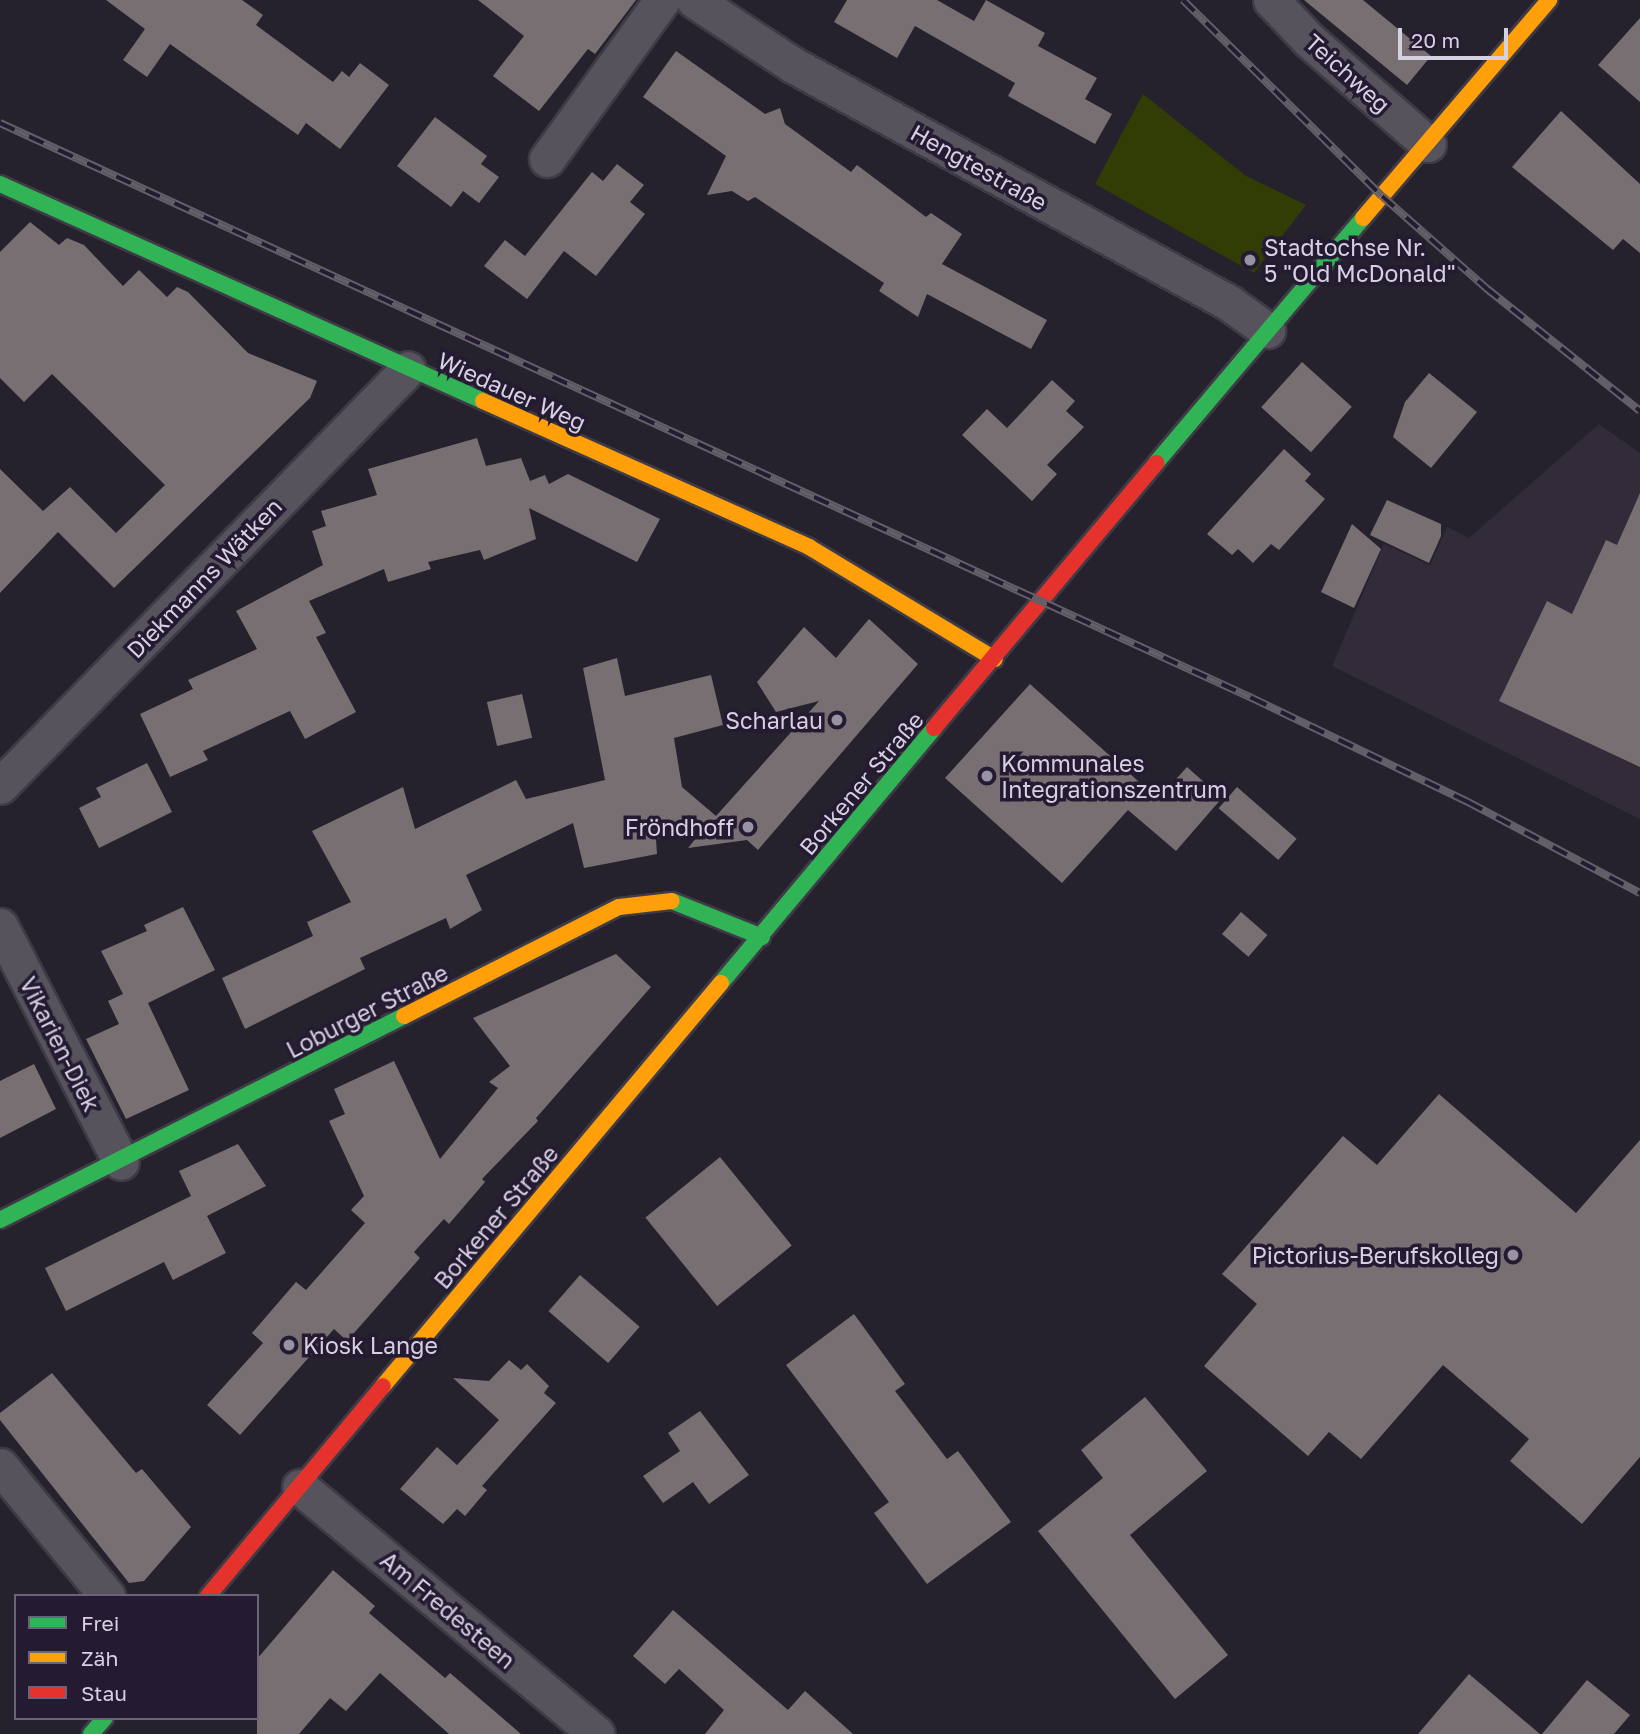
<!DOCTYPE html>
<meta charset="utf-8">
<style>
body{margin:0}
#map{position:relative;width:1640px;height:1734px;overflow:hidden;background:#25212d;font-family:"Golos Text",sans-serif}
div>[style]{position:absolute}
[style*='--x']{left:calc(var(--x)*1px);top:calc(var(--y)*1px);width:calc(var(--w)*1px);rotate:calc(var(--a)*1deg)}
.commercial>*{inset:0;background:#322b39}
.green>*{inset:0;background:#323d06}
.building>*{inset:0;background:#786f72;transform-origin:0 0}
.roads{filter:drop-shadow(2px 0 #3f3b46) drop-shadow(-2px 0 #3f3b46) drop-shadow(0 2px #3f3b46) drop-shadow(0 -2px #3f3b46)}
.street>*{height:35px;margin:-17.5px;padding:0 17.5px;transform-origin:17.5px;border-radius:17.5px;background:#57535d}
.fast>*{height:16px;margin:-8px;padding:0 8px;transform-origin:8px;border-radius:8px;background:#30b455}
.slow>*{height:16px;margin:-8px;padding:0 8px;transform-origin:8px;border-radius:8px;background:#ff9f0a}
.jam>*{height:16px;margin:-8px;padding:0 8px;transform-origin:8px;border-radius:8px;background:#e5322d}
.rail>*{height:8px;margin-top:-4px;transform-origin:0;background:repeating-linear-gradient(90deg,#241b33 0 16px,#625f68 0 32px);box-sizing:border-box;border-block:2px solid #625f68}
.dots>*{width:19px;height:19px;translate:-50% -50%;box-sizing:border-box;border:4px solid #241b33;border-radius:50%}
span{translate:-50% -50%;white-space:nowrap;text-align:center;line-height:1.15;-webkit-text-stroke:7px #241b33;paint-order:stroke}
.street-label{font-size:23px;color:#d6d1e1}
.poi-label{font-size:23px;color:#d6d1e1}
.left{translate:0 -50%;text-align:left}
.right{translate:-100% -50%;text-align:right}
.legend{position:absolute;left:14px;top:1594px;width:245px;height:126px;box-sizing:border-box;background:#241b33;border:2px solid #6b6479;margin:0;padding:9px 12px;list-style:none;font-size:21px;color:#d6d1e1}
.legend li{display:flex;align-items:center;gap:14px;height:35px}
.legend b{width:35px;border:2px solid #6b6479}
.scale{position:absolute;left:1398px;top:28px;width:110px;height:32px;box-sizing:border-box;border:4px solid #d6d1e1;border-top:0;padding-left:9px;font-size:21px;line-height:24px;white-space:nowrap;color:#d6d1e1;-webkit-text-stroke:5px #241b33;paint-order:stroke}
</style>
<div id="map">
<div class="commercial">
<div style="clip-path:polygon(1599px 424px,1640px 453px,1640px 819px,1332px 666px,1384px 544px,1430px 565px,1447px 527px,1469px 538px)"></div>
</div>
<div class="green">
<div style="clip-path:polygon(1143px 94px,1246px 176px,1306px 205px,1254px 273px,1095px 184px)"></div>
</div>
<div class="building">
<div style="clip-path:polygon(106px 0,242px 0,263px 15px,256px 25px,333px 82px,342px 71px,349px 77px,360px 63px,389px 85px,340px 149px,306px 123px,298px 135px,170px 44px,147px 77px,123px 60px,145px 29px)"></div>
<div style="clip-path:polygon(478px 0,636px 0,595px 54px,588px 49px,539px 111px,493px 76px,524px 36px)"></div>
<div style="clip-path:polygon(847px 0,937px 0,974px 21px,986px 0,1045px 33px,1038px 46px,1097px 78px,1085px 99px,1112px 114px,1095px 144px,1008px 96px,1015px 83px,915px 26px,897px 58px,834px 22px)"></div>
<div style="clip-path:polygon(1304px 0,1363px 0,1431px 56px,1407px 85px)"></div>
<div style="clip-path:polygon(1640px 18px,1640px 102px,1598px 65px)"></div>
<div style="clip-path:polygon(676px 51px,765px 114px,780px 108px,785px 124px,851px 172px,857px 165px,926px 217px,931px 213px,962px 234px,942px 264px,1047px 320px,1031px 349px,927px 294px,918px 317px,879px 291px,884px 283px,755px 197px,748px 201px,732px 191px,707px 195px,726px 156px,643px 97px)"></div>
<div style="clip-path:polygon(1561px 111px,1640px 184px,1640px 253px,1623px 239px,1613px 250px,1512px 167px)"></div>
<div style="clip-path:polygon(435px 117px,487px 156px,481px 164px,499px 177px,479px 203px,463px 191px,451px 207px,397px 166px)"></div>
<div style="clip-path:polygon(617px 164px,644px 185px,630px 202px,645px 214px,596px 276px,564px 251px,527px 299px,484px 266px,505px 240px,525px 256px,592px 172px,603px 181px)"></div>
<div style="clip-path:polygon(30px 222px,59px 245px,67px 238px,84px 245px,123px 286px,139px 270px,167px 297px,177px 287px,188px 292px,248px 353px,317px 381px,310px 398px,114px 588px,58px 532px,0 593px,0 469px,43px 511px,70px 487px,116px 533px,165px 485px,52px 374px,24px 402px,0 378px,0 252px)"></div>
<div style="left:1302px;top:362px;width:67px;height:61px;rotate:42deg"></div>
<div style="clip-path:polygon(1429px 373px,1477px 412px,1431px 468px,1393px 437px,1405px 402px)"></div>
<div style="clip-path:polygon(1052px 380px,1075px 401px,1066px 411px,1084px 427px,1047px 465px,1057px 474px,1032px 501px,962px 435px,987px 409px,1007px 428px)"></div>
<div style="clip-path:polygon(477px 438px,486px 466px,521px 458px,530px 481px,545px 475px,549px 484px,568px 474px,660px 519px,637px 562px,529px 508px,536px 539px,484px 560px,480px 550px,428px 562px,431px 569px,388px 582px,384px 569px,309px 601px,326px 633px,316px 637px,356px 712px,305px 739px,290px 711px,203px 751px,208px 760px,170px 777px,140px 714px,193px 689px,188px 680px,257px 649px,236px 611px,323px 565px,312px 531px,326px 526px,321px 511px,377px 495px,368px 469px)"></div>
<div style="clip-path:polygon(1284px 449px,1311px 474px,1305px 481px,1325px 499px,1279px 550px,1271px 544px,1253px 563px,1238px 549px,1232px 555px,1207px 534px)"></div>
<div style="clip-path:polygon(1640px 493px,1640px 767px,1499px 701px,1547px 601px,1572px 614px,1606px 540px,1617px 545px)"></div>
<div style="clip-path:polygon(1387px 500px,1441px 524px,1441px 536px,1429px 563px,1370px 535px)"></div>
<div style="clip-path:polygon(1352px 524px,1381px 549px,1354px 608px,1321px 592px)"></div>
<div style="clip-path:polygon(869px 619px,918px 664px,758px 850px,747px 840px,688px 848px,697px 837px,656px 839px,657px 854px,584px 868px,573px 823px,466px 875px,482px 910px,450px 929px,446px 918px,360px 958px,365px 969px,245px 1029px,222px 978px,313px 936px,307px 922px,351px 902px,312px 831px,403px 787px,415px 829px,516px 780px,526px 799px,605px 780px,583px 668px,617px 658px,625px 696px,711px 675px,723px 725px,674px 738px,682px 787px,716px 816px,819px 701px,776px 712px,757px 682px,804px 627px,836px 658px)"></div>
<div style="clip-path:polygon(1030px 684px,1158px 799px,1187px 767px,1222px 798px,1176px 851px,1128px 810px,1062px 883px,945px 778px)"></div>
<div style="left:522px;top:694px;width:45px;height:36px;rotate:77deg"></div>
<div style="clip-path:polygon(147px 763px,172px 812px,99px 848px,79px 808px,101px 797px,96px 788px)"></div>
<div style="left:1237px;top:787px;width:79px;height:28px;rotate:41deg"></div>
<div style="clip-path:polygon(183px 907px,215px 970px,148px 1003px,189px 1090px,126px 1119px,86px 1039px,119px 1024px,108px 1001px,123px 994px,101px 951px,147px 931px,144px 925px)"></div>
<div style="left:1241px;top:912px;width:35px;height:29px;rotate:41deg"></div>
<div style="clip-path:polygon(616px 954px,651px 987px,536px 1118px,538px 1121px,482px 1179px,485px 1182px,449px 1224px,444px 1219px,414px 1252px,420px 1258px,347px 1341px,334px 1329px,240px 1435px,207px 1405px,263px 1343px,252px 1333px,296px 1282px,306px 1290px,365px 1223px,351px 1210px,364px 1196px,329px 1121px,345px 1114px,334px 1089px,394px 1061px,440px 1159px,498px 1088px,489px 1082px,510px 1066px,473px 1018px)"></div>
<div style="clip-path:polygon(34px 1064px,56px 1109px,0 1138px,0 1081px)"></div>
<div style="clip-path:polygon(1439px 1094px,1576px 1213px,1640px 1140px,1640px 1457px,1582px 1524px,1510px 1461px,1529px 1439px,1443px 1365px,1361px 1459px,1329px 1432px,1308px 1456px,1204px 1366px,1257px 1304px,1222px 1274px,1343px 1136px,1377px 1165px)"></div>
<div style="clip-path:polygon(238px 1144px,266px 1186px,207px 1216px,226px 1253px,173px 1280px,164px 1262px,66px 1311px,45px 1268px,191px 1196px,179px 1171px)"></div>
<div style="left:720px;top:1157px;width:114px;height:96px;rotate:51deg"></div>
<div style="left:580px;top:1275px;width:79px;height:48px;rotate:41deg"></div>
<div style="clip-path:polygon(854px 1314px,905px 1384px,895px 1391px,947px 1459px,958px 1451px,1011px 1522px,927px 1584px,874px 1513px,889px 1502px,786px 1365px)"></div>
<div style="clip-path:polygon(509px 1360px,521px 1370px,527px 1364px,549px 1386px,544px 1393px,556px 1403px,482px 1486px,487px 1490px,465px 1516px,457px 1509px,443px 1524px,400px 1489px,437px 1447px,457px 1465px,499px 1420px,453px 1378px,489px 1381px)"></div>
<div style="clip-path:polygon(52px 1373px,136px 1473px,142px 1469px,191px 1527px,144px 1581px,129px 1583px,0 1420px,0 1413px)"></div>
<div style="clip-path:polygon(1145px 1397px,1207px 1471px,1130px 1535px,1228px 1655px,1175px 1699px,1038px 1531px,1103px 1478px,1081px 1450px)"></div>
<div style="clip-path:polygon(700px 1411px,749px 1475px,709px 1504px,693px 1482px,663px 1503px,643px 1476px,680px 1451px,668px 1433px)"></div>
<div style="clip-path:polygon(333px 1570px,375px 1606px,369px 1613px,445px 1678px,450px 1673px,521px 1734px,449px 1734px,380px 1673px,346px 1711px,330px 1698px,299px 1734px,257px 1734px,257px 1659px)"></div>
<div style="clip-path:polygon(673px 1610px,788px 1710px,805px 1691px,853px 1734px,705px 1734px,724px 1710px,679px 1669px,665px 1684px,633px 1656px)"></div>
<div style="clip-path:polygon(1469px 1674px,1540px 1734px,1418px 1734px)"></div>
<div style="clip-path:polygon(1587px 1680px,1630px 1715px,1614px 1734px,1542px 1734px)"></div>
</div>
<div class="roads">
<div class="street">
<div style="--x:694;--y:0;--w:118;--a:33.3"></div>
<div style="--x:793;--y:65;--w:497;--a:28.6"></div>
<div style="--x:1229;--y:303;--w:47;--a:35.4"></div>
<div style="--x:1271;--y:0;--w:55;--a:46.5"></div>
<div style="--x:1309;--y:40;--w:158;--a:41.2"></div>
<div style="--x:547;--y:159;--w:196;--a:-54.1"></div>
<div style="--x:0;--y:786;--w:583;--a:-45.63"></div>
<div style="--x:0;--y:926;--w:265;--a:62.9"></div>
<div style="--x:0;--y:1466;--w:168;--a:50.5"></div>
<div style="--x:300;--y:1487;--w:386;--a:39.8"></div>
</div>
<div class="fast">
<div style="--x:0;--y:184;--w:530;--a:24.19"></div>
<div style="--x:1156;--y:463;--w:321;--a:-49.8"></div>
<div style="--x:672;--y:901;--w:97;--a:21.8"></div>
<div style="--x:721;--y:983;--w:332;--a:-50.1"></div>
<div style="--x:0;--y:1220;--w:453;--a:-26.8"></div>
<div style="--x:91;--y:1734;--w:21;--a:-49"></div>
</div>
<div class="slow">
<div style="--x:1363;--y:218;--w:287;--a:-49.5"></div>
<div style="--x:483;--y:401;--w:357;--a:24.1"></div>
<div style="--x:809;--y:547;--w:217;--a:31.1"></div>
<div style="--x:404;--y:1016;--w:241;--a:-26.9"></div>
<div style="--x:619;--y:907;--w:53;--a:-6.5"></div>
<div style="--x:383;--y:1386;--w:526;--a:-50.01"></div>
</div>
<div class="jam">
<div style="--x:934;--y:728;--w:346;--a:-50"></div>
<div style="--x:208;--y:1596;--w:273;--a:-50.2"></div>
</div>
</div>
<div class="rail">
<div style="--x:1183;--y:0;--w:279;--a:44.6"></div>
<div style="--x:1382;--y:196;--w:139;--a:41.5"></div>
<div style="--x:1486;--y:288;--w:197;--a:38.6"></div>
<div style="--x:0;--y:123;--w:1378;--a:24.67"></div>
<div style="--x:1252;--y:698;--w:240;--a:25.7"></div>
<div style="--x:1468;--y:802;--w:195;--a:27.9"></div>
</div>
<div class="dots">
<div style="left:1250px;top:260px;background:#9893a2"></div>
<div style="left:837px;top:720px;background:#9893a2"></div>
<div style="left:987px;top:776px;background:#9893a2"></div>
<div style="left:748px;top:827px;background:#9893a2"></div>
<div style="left:1513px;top:1255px;background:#9893a2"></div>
<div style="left:289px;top:1345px;background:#9893a2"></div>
</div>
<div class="street-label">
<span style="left:1348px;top:73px;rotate:42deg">Teichweg</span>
<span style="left:979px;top:167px;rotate:29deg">Hengtestraße</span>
<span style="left:512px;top:391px;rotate:24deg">Wiedauer Weg</span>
<span style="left:204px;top:578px;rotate:-46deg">Diekmanns Wätken</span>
<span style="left:861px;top:783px;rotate:-50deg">Borkener Straße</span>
<span style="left:367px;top:1011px;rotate:-27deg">Loburger Straße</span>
<span style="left:60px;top:1044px;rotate:63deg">Vikarien-Diek</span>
<span style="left:496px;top:1217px;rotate:-50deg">Borkener Straße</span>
<span style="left:448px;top:1610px;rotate:40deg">Am Fredesteen</span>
</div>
<div class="poi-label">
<span class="left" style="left:1264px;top:260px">Stadtochse Nr.<br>5 "Old McDonald"</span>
<span class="right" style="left:823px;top:720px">Scharlau</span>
<span class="left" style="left:1001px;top:776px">Kommunales<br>Integrationszentrum</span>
<span class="right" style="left:734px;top:827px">Fröndhoff</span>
<span class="right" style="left:1499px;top:1255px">Pictorius-Berufskolleg</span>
<span class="left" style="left:303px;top:1345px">Kiosk Lange</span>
</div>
<ul class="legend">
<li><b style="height:9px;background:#30b455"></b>Frei</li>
<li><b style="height:9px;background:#ff9f0a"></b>Zäh</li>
<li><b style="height:9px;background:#e5322d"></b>Stau</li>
</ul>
<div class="scale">20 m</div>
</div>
